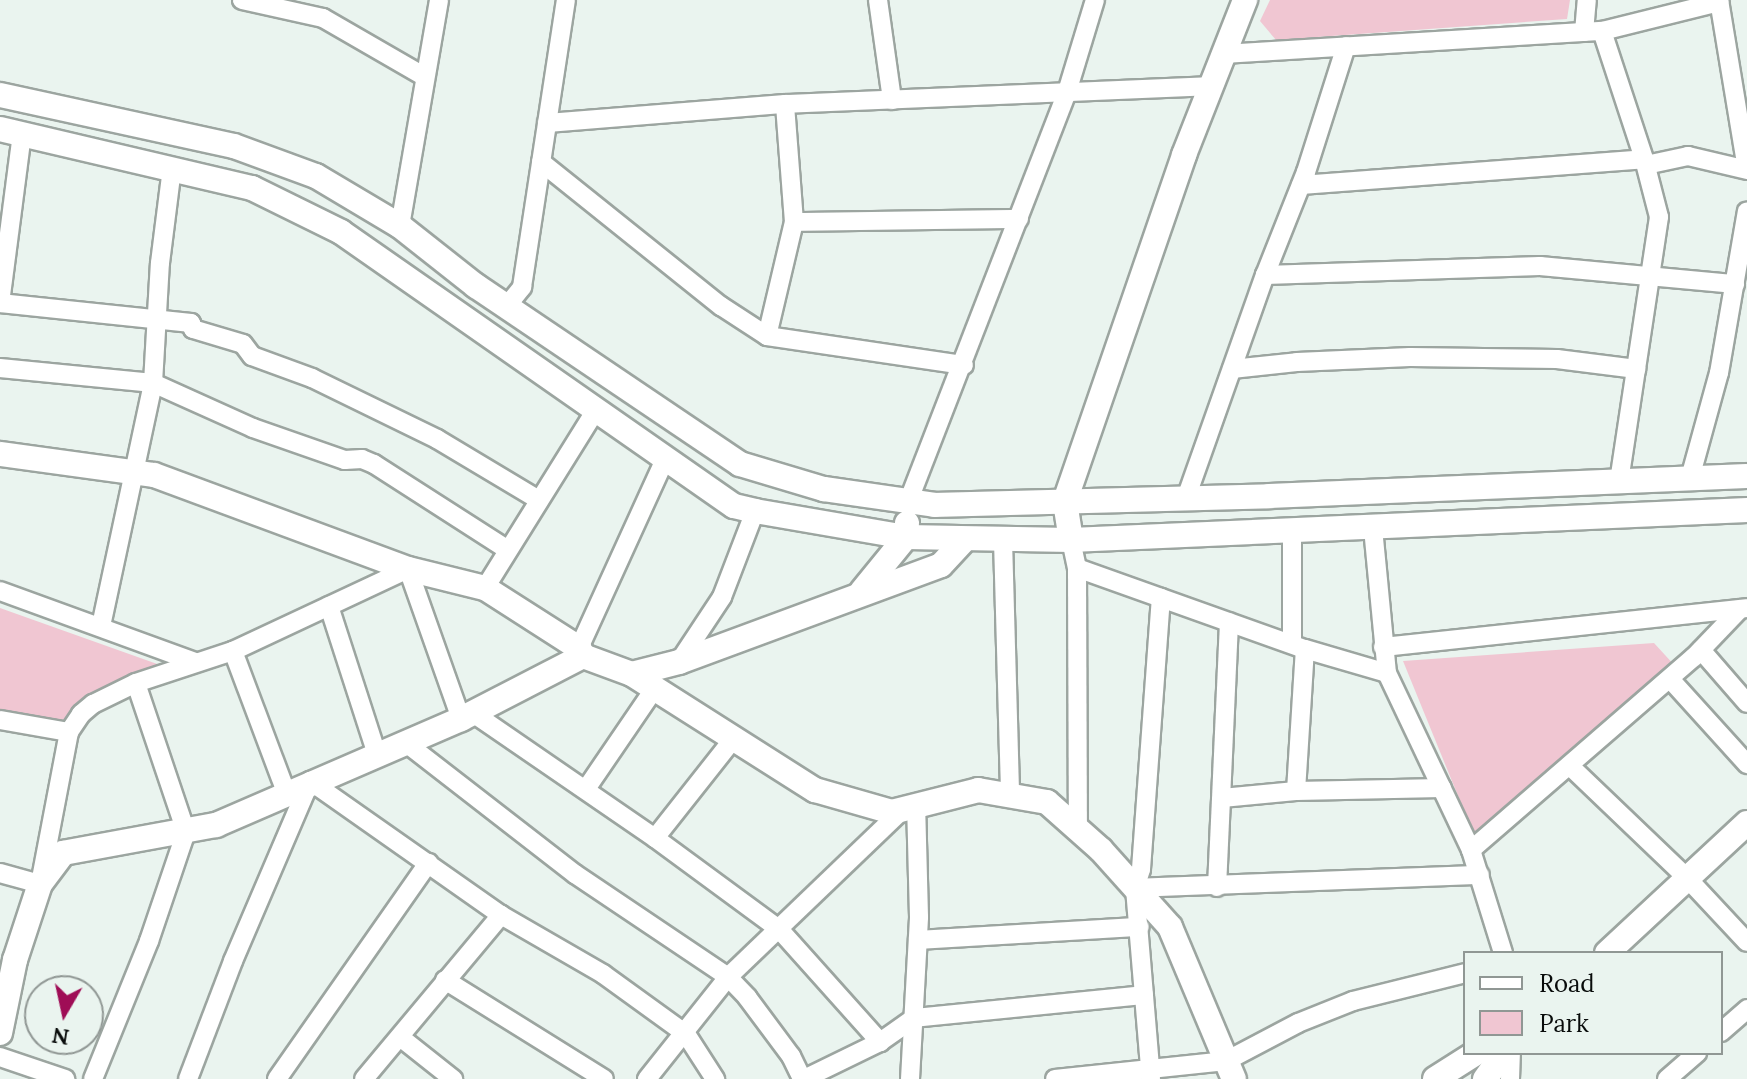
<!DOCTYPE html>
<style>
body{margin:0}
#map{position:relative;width:1747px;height:1079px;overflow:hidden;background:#eaf4ef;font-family:Lora,serif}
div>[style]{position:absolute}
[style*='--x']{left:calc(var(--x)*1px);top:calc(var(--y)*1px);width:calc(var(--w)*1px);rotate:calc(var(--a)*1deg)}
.green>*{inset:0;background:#f0c6d2}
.roads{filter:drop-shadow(2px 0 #9ca5a0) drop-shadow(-2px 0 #9ca5a0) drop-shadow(0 2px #9ca5a0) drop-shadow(0 -2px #9ca5a0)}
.street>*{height:18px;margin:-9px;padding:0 9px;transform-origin:9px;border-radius:9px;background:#fff}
.secondary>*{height:24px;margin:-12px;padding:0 12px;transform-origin:12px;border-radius:12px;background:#fff}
span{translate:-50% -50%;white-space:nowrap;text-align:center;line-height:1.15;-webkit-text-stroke:6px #eaf4ef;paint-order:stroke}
.legend{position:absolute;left:1463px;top:951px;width:260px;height:104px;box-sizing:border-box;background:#eaf4ef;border:2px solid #909794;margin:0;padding:10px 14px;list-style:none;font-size:24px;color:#090c0b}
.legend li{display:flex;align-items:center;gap:16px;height:40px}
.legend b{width:40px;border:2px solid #909794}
.north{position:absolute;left:24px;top:975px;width:80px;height:80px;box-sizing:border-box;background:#eaf4ef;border:2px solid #909794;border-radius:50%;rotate:189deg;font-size:22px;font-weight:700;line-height:32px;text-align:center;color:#090c0b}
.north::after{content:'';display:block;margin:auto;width:28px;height:36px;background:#9f0d56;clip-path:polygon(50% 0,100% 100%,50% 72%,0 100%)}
</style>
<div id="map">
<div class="green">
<div style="clip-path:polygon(1270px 0,1570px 0,1567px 19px,1276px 40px,1260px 21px)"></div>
<div style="clip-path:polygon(0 608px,160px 665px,90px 693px,55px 728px,0 717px)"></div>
<div style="clip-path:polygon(1654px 643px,1676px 667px,1474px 835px,1403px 661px)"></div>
</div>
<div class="roads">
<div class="street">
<div style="--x:242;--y:0;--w:83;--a:12.5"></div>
<div style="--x:323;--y:18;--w:118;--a:30"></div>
<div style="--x:878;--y:0;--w:101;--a:82"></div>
<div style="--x:1719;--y:0;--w:171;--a:80.6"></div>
<div style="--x:1602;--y:31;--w:135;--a:71.8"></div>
<div style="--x:1644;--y:159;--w:60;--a:75.5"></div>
<div style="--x:1659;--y:217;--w:267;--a:98.6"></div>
<div style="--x:1584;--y:32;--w:32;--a:-85"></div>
<div style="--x:1224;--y:54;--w:379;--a:-3.5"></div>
<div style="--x:1602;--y:31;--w:121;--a:-13.9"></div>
<div style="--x:547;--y:123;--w:239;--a:-4.6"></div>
<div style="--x:785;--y:104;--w:426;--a:-2.4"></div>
<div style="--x:541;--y:162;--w:231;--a:38.7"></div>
<div style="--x:721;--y:306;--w:55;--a:33.1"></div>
<div style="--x:767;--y:336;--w:199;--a:8.4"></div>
<div style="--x:1646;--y:165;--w:43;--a:-12.1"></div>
<div style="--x:1688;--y:156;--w:61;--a:13.3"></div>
<div style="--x:1301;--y:185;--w:344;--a:-4.3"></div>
<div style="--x:794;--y:222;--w:225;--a:-0.8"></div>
<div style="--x:400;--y:226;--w:229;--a:-80.2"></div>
<div style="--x:1265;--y:275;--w:275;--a:-1.9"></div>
<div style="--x:1540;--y:266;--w:196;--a:5.3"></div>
<div style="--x:0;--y:303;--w:192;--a:6"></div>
<div style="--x:191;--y:323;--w:6;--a:72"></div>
<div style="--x:193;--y:329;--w:52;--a:16.7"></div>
<div style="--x:243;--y:344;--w:15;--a:53"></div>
<div style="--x:252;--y:356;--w:64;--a:20.1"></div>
<div style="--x:312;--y:378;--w:139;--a:26"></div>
<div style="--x:437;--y:439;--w:119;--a:30.9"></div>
<div style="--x:0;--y:303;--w:171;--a:-82.6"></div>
<div style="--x:506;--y:307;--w:26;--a:-51"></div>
<div style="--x:522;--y:287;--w:290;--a:-81.3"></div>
<div style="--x:767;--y:336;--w:117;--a:-76.7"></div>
<div style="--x:794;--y:222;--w:118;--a:-94.4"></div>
<div style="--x:0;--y:368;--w:154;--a:5.6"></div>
<div style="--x:153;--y:383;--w:110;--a:24.2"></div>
<div style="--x:253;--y:428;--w:97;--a:19.2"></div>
<div style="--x:345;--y:460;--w:17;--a:-3"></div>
<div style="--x:362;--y:459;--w:13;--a:23"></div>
<div style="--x:374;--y:464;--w:159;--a:32.7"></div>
<div style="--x:1232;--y:369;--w:65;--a:-6.1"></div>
<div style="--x:1297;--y:362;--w:113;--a:-2.5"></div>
<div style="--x:1410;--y:357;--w:147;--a:0.8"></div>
<div style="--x:1557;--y:359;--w:80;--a:7.2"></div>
<div style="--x:1690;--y:478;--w:109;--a:-74.6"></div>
<div style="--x:1719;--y:373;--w:164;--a:-80.2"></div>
<div style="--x:1186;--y:498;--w:237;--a:-70.5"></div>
<div style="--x:1265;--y:275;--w:111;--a:-68.3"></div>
<div style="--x:1306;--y:172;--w:132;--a:-72.4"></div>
<div style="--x:908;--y:502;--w:440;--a:-68.8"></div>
<div style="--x:1067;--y:92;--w:96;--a:-73.1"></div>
<div style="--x:1373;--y:528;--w:146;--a:84.5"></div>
<div style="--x:1387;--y:673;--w:196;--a:64.6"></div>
<div style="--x:1471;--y:850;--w:108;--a:72.7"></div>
<div style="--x:1292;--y:529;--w:114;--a:90"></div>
<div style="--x:1003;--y:540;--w:256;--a:88.4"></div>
<div style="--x:1071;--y:540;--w:29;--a:78"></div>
<div style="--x:1077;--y:568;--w:242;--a:19.6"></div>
<div style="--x:1305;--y:649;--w:85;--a:16.3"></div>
<div style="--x:1077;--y:568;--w:260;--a:89.8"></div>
<div style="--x:485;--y:588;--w:208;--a:-58.1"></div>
<div style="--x:0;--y:591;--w:208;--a:20"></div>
<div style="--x:329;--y:606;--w:157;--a:72.1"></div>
<div style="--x:101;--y:626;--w:249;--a:-77.9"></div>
<div style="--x:153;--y:383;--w:120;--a:-86.7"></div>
<div style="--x:160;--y:263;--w:96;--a:-82.8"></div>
<div style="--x:1383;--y:647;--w:366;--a:-6.1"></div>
<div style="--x:579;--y:648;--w:208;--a:-65.5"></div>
<div style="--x:1701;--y:650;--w:70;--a:49"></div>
<div style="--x:233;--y:651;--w:151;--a:69.4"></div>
<div style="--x:679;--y:662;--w:78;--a:-56.5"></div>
<div style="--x:722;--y:597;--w:92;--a:-69"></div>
<div style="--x:1670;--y:679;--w:115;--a:47.8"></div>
<div style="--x:473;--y:713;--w:221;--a:34.5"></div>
<div style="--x:655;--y:838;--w:154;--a:36.3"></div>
<div style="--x:779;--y:929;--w:152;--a:48.2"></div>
<div style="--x:0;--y:720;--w:70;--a:9.9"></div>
<div style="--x:406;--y:743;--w:214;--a:37.8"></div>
<div style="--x:575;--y:874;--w:184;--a:33.9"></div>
<div style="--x:728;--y:977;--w:28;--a:46"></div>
<div style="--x:747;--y:997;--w:74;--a:53.3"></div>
<div style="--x:791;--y:1056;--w:25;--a:64"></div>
<div style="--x:1571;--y:767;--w:162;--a:43.7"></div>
<div style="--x:1688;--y:879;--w:86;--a:46.9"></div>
<div style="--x:586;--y:789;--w:122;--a:-55.7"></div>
<div style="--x:1296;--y:791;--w:142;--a:-86.4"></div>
<div style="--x:1222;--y:798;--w:74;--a:-5.4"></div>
<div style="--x:1296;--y:791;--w:146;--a:-1.2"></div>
<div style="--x:655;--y:838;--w:127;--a:-51.7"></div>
<div style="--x:1471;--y:850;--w:295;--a:-40.9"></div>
<div style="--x:1694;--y:657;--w:66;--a:-46.2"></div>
<div style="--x:0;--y:873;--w:41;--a:15.4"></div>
<div style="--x:40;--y:884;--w:155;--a:-79.2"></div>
<div style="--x:69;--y:732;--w:22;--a:-56"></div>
<div style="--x:81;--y:714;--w:16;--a:-40"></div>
<div style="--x:93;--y:704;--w:48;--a:-26"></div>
<div style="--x:136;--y:683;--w:102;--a:-18.3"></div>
<div style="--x:233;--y:651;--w:193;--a:-25.1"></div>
<div style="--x:408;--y:569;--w:159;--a:70.5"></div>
<div style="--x:1217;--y:887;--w:265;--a:-87.4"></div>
<div style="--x:1135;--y:888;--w:345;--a:-2.2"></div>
<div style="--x:918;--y:940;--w:222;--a:-3.4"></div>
<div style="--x:445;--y:980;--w:187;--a:31.9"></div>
<div style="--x:1721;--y:1032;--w:35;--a:-41"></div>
<div style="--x:400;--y:1037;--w:68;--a:38.4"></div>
<div style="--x:0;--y:1057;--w:69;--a:18.7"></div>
<div style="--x:93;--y:1079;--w:149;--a:-67.9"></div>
<div style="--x:149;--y:941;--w:115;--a:-71.3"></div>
<div style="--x:186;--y:832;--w:157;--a:-108.6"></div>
<div style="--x:188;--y:1079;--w:126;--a:-69.1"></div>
<div style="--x:233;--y:961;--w:196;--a:-66.8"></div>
<div style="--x:310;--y:781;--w:233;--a:35.1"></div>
<div style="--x:501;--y:915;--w:118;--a:30"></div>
<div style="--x:603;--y:974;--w:102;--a:35.9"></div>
<div style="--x:686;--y:1034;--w:54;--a:57.2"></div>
<div style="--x:277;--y:1079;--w:264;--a:-55"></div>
<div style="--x:364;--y:1079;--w:214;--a:-50.1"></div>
<div style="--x:647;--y:1079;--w:130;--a:-51.5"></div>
<div style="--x:728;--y:977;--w:241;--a:-43.8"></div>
<div style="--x:804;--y:1079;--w:85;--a:-26"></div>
<div style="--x:880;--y:1042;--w:42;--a:-35.2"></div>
<div style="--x:914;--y:1018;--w:231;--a:-5.7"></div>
<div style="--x:910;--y:1079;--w:162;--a:-86.8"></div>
<div style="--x:919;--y:917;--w:111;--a:-91.5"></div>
<div style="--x:1055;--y:1079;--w:172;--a:-6"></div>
<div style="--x:1226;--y:1061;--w:81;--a:-27.8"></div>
<div style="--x:1298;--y:1023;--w:59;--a:-21.8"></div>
<div style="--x:1353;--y:1001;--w:115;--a:-14"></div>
<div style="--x:1151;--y:1079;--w:192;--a:-94.8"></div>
<div style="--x:1135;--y:888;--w:20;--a:-72"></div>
<div style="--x:1141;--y:869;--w:272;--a:-85.8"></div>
<div style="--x:1510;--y:1079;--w:26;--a:-88"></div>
<div style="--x:1667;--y:1079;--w:40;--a:-41"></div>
</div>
<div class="secondary">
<div style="--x:0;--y:95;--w:239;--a:12.3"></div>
<div style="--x:234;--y:146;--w:87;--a:20.1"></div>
<div style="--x:316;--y:176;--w:98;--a:30.8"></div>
<div style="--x:400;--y:226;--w:97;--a:38.3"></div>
<div style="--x:476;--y:286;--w:318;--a:34"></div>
<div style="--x:740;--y:464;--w:88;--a:16.6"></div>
<div style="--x:824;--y:489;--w:112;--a:8.2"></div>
<div style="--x:935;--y:505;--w:334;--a:-1.5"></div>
<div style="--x:1269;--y:496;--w:478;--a:-2.4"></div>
<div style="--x:0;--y:129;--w:259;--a:13.2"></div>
<div style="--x:252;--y:188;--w:99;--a:26.3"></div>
<div style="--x:341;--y:232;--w:479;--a:34.9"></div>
<div style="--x:734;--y:506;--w:22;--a:13"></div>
<div style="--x:755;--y:511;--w:153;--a:9.8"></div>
<div style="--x:906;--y:537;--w:165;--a:1"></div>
<div style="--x:1071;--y:540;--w:677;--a:-2.54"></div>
<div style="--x:0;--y:454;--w:155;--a:7.8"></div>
<div style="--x:154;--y:475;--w:271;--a:20.3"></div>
<div style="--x:408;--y:569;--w:79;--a:13.9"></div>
<div style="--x:485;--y:588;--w:112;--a:32.6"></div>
<div style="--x:579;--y:648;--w:9;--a:63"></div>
<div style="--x:583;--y:656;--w:52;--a:20.2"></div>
<div style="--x:632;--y:674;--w:217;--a:32.4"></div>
<div style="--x:815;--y:790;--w:80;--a:15.9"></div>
<div style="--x:892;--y:812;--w:89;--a:-14.3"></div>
<div style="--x:978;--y:790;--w:70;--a:9.9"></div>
<div style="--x:1047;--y:802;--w:72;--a:41.6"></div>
<div style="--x:1101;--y:850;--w:103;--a:48.1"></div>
<div style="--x:1170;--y:927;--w:165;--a:67.2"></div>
<div style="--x:1071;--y:540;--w:39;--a:-99"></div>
<div style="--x:1065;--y:501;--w:366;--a:-71"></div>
<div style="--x:1184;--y:155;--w:167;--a:-68.5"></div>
<div style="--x:862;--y:591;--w:70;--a:-50.8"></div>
<div style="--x:906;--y:537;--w:14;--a:-86"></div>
<div style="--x:632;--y:674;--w:49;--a:-14.3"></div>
<div style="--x:679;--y:662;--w:279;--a:-20.3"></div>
<div style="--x:941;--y:565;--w:35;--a:-47"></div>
<div style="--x:1607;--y:953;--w:191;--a:-42.9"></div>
<div style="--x:0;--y:1033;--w:75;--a:-78.4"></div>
<div style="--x:15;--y:960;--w:80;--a:-71.8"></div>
<div style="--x:40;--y:884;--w:39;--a:-53"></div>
<div style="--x:63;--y:853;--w:156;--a:-10.4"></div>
<div style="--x:216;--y:825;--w:267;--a:-23.4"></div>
<div style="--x:461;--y:719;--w:137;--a:-27.3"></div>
<div style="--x:1435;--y:1079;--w:49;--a:-32.4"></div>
<div style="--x:1485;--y:1079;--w:32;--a:-54"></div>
</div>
</div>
<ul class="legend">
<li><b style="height:10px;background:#fff"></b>Road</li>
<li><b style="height:22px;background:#f0c6d2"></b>Park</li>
</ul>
<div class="north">N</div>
</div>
